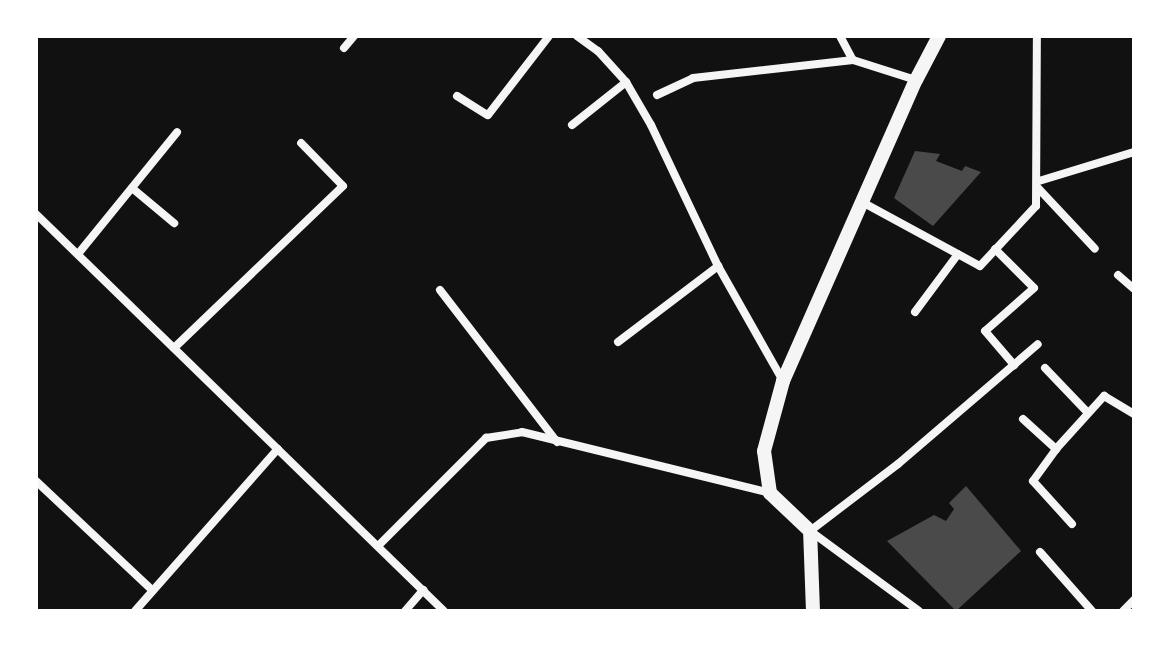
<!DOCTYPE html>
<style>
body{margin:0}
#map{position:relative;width:1170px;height:647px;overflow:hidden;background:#111;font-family:Jost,sans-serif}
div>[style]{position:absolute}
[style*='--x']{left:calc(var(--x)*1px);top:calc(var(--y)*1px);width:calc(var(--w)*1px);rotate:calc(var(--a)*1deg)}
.building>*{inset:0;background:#4a4a4a}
.minor>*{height:8px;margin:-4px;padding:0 4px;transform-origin:4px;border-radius:4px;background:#f5f5f5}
.tertiary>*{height:14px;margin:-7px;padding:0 7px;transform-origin:7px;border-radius:7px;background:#f5f5f5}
span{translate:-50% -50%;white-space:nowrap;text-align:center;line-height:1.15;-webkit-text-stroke:6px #fff;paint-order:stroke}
.frame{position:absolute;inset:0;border:38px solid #fff;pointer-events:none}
</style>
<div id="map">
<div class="building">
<div style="clip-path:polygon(915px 151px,940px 154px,936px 161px,962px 171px,965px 166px,981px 172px,933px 226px,894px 198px)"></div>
<div style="clip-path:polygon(966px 486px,1021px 551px,956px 611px,887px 541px,934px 515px,946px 521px,954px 509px,949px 503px)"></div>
</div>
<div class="minor">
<div style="--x:577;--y:36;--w:26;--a:36"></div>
<div style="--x:598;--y:51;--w:42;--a:47.9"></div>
<div style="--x:626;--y:82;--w:50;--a:59.8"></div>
<div style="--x:651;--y:125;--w:156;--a:64.6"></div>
<div style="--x:718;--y:266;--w:132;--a:60.5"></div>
<div style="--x:840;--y:36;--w:27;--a:62"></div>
<div style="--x:344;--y:48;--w:16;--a:-50"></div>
<div style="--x:657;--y:95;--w:40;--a:-25"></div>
<div style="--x:693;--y:78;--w:161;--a:-6.4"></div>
<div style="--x:853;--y:60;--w:66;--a:17.6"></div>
<div style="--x:457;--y:96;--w:36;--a:32"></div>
<div style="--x:488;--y:115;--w:100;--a:-52.3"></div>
<div style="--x:572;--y:125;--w:69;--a:-38.5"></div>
<div style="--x:1039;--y:181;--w:99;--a:-17"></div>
<div style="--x:132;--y:188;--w:55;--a:39.8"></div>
<div style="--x:1038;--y:188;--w:83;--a:46.9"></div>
<div style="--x:862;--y:202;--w:134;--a:28.5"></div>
<div style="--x:980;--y:266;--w:82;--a:-47"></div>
<div style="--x:1036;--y:206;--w:170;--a:-89.7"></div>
<div style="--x:36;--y:214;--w:569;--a:44.22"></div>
<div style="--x:995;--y:249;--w:55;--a:45"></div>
<div style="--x:1034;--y:288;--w:65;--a:138.7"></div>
<div style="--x:985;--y:331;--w:45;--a:49.5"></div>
<div style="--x:78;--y:254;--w:157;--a:-50.9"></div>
<div style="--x:1118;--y:275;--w:21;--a:41"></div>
<div style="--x:440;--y:290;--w:192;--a:52.4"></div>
<div style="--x:915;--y:312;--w:72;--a:-53.4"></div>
<div style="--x:618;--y:342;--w:126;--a:-37.2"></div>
<div style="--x:174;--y:348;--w:234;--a:-43.8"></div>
<div style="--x:343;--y:186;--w:60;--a:-134.3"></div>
<div style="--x:1045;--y:368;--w:62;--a:46.3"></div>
<div style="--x:1023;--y:419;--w:45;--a:42.3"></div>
<div style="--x:36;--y:481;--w:159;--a:43.2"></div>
<div style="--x:1072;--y:524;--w:58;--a:-132.2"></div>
<div style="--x:1033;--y:481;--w:39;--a:-54"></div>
<div style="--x:1056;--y:449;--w:72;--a:-47.8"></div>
<div style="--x:1104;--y:396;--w:35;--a:31"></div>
<div style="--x:378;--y:546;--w:153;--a:-45"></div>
<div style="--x:486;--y:438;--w:36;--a:-9"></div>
<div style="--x:522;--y:432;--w:255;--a:13.8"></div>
<div style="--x:1040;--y:552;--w:79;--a:48.6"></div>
<div style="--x:135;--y:611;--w:216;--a:-48.6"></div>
<div style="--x:405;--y:611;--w:28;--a:-49"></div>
<div style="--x:919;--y:611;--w:135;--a:-143.7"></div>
<div style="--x:810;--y:531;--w:111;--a:-37.3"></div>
<div style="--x:898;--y:464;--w:184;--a:-40.6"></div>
<div style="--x:1123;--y:611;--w:16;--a:-45"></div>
</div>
<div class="tertiary">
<div style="--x:813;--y:611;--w:80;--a:-92.1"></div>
<div style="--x:810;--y:531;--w:55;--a:-136.5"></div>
<div style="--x:770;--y:493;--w:42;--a:-98.1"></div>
<div style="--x:764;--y:451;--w:73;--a:-74.8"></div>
<div style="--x:783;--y:381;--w:329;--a:-66.2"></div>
<div style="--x:916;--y:80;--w:50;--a:-62.4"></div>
</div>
<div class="frame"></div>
</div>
